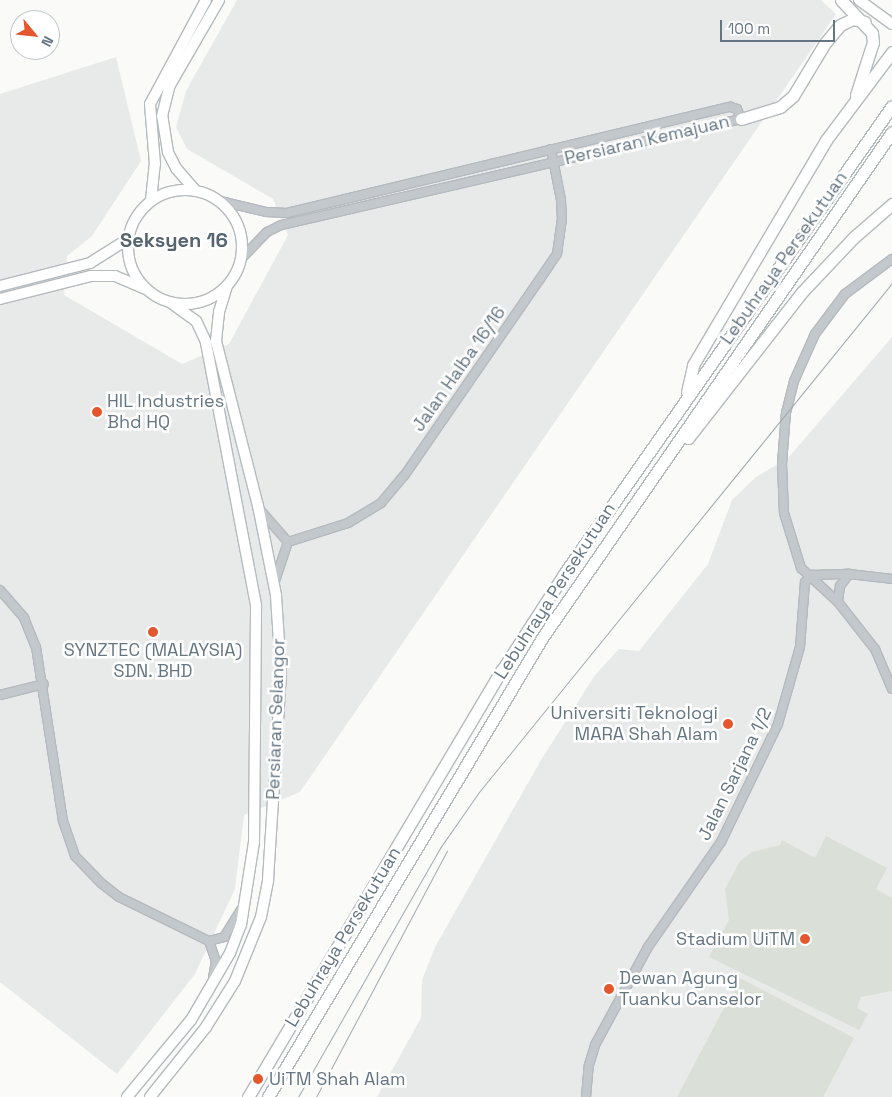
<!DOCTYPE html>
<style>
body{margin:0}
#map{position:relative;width:892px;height:1097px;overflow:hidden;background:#fafaf8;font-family:"Space Grotesk",sans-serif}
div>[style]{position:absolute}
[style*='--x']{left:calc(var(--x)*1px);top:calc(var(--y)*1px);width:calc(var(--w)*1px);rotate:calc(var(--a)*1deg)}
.built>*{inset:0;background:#e8e9e9}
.green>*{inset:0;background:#dadfd7}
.roads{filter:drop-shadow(1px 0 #b5babe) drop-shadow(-1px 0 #b5babe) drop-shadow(0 1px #b5babe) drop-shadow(0 -1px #b5babe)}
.minor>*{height:8px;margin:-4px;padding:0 4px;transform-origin:4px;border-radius:4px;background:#c3c8cc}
.major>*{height:10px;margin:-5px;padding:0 5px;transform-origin:5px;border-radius:5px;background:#fff}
.major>.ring{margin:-5px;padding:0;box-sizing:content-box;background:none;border:10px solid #fff;border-radius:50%}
.highway>*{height:11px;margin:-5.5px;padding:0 5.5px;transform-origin:5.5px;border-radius:5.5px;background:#fff}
.tram>*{height:1px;margin:-0.5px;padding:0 0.5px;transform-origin:0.5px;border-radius:0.5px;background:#a2aab0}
.dots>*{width:14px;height:14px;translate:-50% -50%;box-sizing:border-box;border:2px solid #fff;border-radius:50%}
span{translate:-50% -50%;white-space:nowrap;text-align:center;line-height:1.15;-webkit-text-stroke:5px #fff;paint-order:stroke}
.street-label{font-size:18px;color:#657683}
.poi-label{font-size:18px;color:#657683}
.left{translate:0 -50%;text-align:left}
.right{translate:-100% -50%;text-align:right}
.quarter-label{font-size:20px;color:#57646e;font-weight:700}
.north{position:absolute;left:10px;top:10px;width:50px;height:50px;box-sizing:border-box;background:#fff;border:1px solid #c1c8cd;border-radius:50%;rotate:118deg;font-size:14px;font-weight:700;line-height:20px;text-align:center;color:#657683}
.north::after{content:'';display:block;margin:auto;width:18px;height:22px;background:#e4572e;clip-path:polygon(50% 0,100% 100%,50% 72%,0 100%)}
.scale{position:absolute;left:720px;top:20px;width:115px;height:22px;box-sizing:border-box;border:2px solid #657683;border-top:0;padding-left:6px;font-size:15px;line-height:18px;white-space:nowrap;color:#657683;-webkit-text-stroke:4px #fff;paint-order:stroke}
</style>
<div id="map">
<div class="built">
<div style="clip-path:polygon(237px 0,821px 0,836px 14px,300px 792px,244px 815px,235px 889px,195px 974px,117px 1074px,0 982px,0 94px,116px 57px,141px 161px,92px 236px,67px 256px,64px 295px,182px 364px,229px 344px,288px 235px,273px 199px,187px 149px,176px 127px,186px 91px)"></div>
<div style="clip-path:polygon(892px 337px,892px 1097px,377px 1097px,421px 1018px,422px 980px,435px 947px,541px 760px,595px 675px,619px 649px,639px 651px,708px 564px,732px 500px,756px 477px,788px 458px)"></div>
</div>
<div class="green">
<div style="clip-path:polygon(826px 836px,887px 868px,876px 889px,892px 898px,892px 991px,861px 997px,857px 1008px,868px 1014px,859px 1030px,709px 957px,729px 920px,725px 889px,740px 861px,752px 852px,780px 845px,782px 840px,815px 858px)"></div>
<div style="clip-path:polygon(740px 978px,854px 1038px,823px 1097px,677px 1097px)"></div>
</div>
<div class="roads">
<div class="minor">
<div style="--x:220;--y:201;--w:47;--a:13.4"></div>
<div style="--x:266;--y:212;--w:21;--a:3"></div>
<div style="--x:287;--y:213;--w:456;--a:-13.5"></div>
<div style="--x:730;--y:107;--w:7;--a:16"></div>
<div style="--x:737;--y:109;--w:11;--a:68"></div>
<div style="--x:741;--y:119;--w:472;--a:167"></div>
<div style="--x:281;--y:225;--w:16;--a:153"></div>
<div style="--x:267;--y:232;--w:37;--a:134"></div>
<div style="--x:892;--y:259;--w:59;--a:143.3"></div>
<div style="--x:845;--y:294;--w:50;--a:126.9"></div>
<div style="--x:815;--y:334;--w:51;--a:114.1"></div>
<div style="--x:794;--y:381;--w:32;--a:104"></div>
<div style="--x:786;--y:412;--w:52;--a:94.4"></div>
<div style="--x:782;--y:464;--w:49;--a:87.7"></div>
<div style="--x:784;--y:513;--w:58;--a:72.8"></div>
<div style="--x:801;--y:568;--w:50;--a:42.6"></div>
<div style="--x:838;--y:602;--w:60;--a:51.8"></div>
<div style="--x:875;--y:649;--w:43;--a:67"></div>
<div style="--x:260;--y:510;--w:43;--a:48.8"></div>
<div style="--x:275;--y:581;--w:41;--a:-71.6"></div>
<div style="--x:288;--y:542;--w:63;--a:-17.6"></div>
<div style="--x:348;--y:523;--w:39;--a:-31"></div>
<div style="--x:381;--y:503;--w:35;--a:-50"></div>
<div style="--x:404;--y:476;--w:239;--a:-55.4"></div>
<div style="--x:540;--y:279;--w:30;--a:-56"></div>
<div style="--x:557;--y:254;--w:34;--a:-82"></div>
<div style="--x:562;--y:220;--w:20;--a:-93"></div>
<div style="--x:561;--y:200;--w:52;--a:-101.1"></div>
<div style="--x:0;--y:590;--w:37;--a:49"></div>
<div style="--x:24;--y:618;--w:31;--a:68"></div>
<div style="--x:36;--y:647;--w:176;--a:81.2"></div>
<div style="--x:63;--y:821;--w:37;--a:71"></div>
<div style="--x:75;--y:856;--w:37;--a:46"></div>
<div style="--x:101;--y:883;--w:23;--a:38"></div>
<div style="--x:119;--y:897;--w:100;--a:26.1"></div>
<div style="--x:209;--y:941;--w:21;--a:71"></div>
<div style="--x:216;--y:961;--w:17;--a:100"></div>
<div style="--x:838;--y:602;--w:16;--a:-83"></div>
<div style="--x:840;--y:586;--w:15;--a:-53"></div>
<div style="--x:0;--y:695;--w:45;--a:-14"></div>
<div style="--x:209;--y:941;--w:16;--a:-15"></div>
<div style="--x:224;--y:937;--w:32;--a:-58"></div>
<div style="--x:586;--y:1097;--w:32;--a:-85"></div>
<div style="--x:589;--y:1065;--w:21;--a:-73"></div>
<div style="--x:595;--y:1045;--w:111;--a:-61.6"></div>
<div style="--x:648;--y:947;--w:128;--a:-55.2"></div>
<div style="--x:721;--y:842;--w:131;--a:-64.2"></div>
<div style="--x:778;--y:724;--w:80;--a:-74.1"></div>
<div style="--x:800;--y:647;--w:65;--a:-85.6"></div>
<div style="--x:805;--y:582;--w:11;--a:-41"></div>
<div style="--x:813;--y:575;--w:36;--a:-2"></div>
<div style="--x:849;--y:574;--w:43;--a:6.6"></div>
</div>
<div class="major">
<div style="--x:859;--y:0;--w:41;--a:36"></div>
<div class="ring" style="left:128px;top:190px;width:104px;height:104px"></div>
<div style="--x:195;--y:190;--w:29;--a:-131"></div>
<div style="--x:176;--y:168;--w:18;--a:-117"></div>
<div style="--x:168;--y:152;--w:36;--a:-99"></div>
<div style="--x:162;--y:116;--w:32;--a:-76"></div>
<div style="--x:170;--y:85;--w:98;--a:-60"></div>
<div style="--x:151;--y:200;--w:36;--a:-84"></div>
<div style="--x:155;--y:164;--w:60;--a:-94.8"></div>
<div style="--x:150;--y:104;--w:118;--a:-61.7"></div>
<div style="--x:0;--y:286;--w:93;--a:-14.3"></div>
<div style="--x:90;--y:263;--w:45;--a:-32.3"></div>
<div style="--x:0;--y:299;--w:94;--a:-14.2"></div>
<div style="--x:91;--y:276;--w:24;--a:0"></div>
<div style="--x:115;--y:276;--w:33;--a:23"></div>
<div style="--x:127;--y:1097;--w:100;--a:-50.3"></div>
<div style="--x:191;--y:1020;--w:78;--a:-59.8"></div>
<div style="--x:230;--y:953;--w:30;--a:-69"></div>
<div style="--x:241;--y:925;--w:84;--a:-81.1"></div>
<div style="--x:254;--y:842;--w:237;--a:-89.5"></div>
<div style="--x:256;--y:605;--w:268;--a:-100.8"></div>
<div style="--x:206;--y:342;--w:23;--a:-115"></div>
<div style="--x:196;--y:321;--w:32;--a:-144"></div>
<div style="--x:150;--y:1097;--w:90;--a:-51.3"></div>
<div style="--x:206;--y:1027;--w:54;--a:-57.8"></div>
<div style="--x:235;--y:981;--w:69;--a:-67.9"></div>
<div style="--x:261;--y:917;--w:38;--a:-79"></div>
<div style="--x:268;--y:880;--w:207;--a:-86.4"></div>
<div style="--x:281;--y:673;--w:78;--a:-93.7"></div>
<div style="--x:276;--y:595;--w:91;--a:-101.4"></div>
<div style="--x:258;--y:506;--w:170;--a:-104.3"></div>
<div style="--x:216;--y:341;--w:29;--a:-84"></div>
<div style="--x:219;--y:312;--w:27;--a:-73"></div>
</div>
<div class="highway">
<div style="--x:841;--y:0;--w:45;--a:46.8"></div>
<div style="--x:872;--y:33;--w:9;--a:84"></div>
<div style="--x:873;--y:42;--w:56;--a:107.8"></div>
<div style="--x:741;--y:119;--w:41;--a:-17.1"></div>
<div style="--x:780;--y:107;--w:17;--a:-40"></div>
<div style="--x:793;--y:96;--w:62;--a:-58.9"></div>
<div style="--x:825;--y:43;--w:23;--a:-50"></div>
<div style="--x:840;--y:25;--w:14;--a:-25"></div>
<div style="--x:853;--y:19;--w:12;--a:14"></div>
<div style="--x:687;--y:392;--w:28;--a:-77"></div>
<div style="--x:693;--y:365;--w:261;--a:-59.4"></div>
<div style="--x:826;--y:140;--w:110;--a:-53.1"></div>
<div style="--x:688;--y:438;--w:185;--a:-52"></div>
<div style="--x:802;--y:292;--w:74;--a:-46.6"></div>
<div style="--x:853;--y:238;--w:52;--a:-41.1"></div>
<div style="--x:248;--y:1097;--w:497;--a:-59.3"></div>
<div style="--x:502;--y:670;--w:114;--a:-57.1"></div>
<div style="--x:564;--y:574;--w:571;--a:-54.98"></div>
<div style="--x:268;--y:1097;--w:535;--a:-59.16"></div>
<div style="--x:542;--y:638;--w:615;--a:-55.33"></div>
</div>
</div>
<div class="tram">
<div style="--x:298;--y:1097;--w:287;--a:-60.3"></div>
<div style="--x:440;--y:848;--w:68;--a:-55.1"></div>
<div style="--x:479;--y:792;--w:655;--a:-50.94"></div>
<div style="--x:316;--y:1097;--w:279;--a:-62"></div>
</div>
<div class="dots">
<div style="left:97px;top:412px;background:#e4572e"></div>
<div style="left:153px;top:632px;background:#e4572e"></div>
<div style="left:728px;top:724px;background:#e4572e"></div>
<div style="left:805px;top:939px;background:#e4572e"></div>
<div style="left:609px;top:989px;background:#e4572e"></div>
<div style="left:258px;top:1079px;background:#e4572e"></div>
</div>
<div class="street-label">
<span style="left:647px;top:140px;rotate:-13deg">Persiaran Kemajuan</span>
<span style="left:784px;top:258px;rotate:-55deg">Lebuhraya Persekutuan</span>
<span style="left:459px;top:369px;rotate:-55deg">Jalan Halba 16/16</span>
<span style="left:555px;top:591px;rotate:-57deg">Lebuhraya Persekutuan</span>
<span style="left:276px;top:719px;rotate:-88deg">Persiaran Selangor</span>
<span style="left:735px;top:774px;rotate:-64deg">Jalan Sarjana 1/2</span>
<span style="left:343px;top:937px;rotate:-59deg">Lebuhraya Persekutuan</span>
</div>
<div class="poi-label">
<span class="left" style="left:107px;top:412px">HIL Industries<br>Bhd HQ</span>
<span style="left:153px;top:661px">SYNZTEC (MALAYSIA)<br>SDN. BHD</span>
<span class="right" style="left:718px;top:724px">Universiti Teknologi<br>MARA Shah Alam</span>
<span class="right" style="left:795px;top:939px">Stadium UiTM</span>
<span class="left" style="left:619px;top:989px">Dewan Agung<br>Tuanku Canselor</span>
<span class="left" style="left:269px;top:1079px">UiTM Shah Alam</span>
</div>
<div class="quarter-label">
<span style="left:174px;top:240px">Seksyen 16</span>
</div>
<div class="north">N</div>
<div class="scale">100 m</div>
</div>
